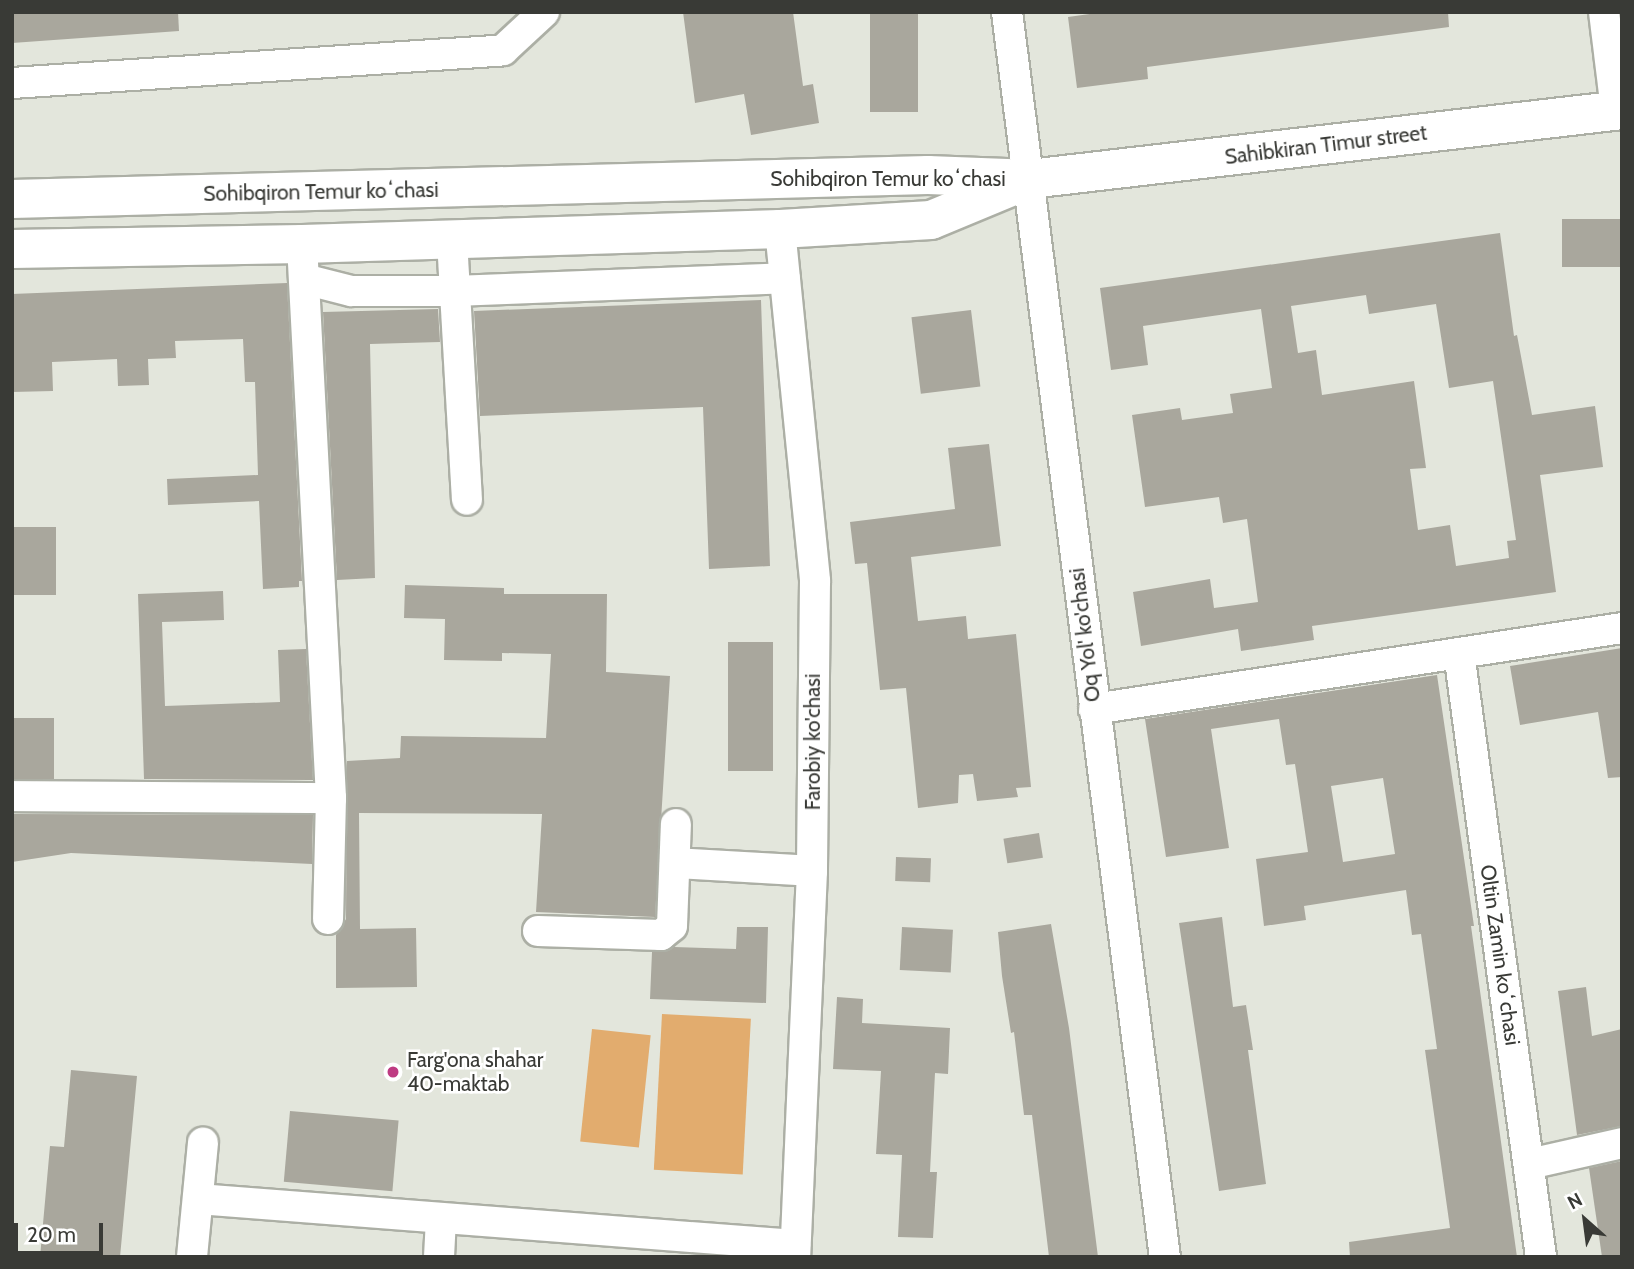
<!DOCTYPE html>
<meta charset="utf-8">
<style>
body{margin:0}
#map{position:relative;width:1634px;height:1269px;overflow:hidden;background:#e3e6dc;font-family:Cabin,sans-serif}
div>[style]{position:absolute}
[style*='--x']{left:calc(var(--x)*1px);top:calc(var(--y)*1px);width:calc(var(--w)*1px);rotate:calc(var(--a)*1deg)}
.green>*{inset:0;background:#e2ac6e;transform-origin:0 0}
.building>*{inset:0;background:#a9a79d;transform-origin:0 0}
.roads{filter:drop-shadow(2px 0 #acafa5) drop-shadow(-2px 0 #acafa5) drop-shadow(0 2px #acafa5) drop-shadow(0 -2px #acafa5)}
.minor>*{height:30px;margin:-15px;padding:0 15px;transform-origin:15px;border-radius:15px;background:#fff}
.major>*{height:38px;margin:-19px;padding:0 19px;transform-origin:19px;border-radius:19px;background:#fff}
.dots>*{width:19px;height:19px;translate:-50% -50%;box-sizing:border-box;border:4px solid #fff;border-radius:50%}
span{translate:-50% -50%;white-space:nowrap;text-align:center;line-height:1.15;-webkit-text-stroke:5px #fff;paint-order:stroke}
.street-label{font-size:21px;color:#393a36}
.poi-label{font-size:21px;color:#393a36}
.left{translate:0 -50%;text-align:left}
.frame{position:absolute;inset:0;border:14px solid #393a36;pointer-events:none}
.north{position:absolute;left:1550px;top:1185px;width:70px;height:70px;-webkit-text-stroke:5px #fff;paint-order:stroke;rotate:332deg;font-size:19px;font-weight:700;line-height:28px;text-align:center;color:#393a36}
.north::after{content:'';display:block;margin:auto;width:24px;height:32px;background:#393a36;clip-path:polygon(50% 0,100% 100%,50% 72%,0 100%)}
.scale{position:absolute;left:14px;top:1223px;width:89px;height:32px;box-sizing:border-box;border:4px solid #393a36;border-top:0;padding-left:9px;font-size:21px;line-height:24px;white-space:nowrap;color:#393a36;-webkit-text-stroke:5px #fff;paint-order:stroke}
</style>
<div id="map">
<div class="green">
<div style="left:662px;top:1014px;width:89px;height:156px;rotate:3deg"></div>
<div style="left:592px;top:1029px;width:59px;height:113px;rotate:6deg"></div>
</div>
<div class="building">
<div style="clip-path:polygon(12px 12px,178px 12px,179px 31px,12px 43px)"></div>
<div style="clip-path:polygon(683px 12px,793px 12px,803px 86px,813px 84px,819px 123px,751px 135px,744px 94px,695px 103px)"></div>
<div style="left:870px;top:12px;width:48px;height:100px"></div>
<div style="clip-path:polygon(1104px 12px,1448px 12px,1449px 27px,1147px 67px,1148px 79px,1077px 88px,1068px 17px)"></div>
<div style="left:1622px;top:219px;width:48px;height:60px;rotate:90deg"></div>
<div style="clip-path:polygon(evenodd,1500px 233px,1514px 336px,1517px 335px,1532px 415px,1595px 406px,1603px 467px,1540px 475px,1556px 592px,1312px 626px,1314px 640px,1241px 651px,1238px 629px,1141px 646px,1133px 592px,1210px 579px,1214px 608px,1258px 602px,1247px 519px,1223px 523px,1219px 497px,1145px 507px,1132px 415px,1180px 408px,1182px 420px,1233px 413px,1230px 394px,1272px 388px,1261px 309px,1143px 326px,1148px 365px,1111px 370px,1100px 288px,1500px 233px,1366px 295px,1369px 314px,1436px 304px,1449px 388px,1493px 381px,1516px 540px,1507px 541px,1509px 558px,1456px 566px,1450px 525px,1418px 530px,1410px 469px,1426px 468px,1414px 381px,1322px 395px,1316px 350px,1298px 353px,1291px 306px,1366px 295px)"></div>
<div style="clip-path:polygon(287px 283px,302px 581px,299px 581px,299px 587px,263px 589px,259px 501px,168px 505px,167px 479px,258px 475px,255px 382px,245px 382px,243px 339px,175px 341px,176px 358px,148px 359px,149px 385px,118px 386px,117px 359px,52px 362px,53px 391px,12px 392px,12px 294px)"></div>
<div style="clip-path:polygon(761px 300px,770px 566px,709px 569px,703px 407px,480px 416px,474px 311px)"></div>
<div style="clip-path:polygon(438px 309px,440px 342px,370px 344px,375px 578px,337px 580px,323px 312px)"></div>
<div style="left:971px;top:310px;width:77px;height:60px;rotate:83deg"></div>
<div style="clip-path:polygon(989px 444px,1001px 546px,911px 557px,918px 621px,966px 616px,968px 639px,1016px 634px,1031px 787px,1016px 788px,1018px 797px,977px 801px,973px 774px,959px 775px,958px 803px,918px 808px,906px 688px,880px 690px,867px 563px,855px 564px,850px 522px,955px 509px,948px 448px)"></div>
<div style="left:12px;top:527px;width:44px;height:68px"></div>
<div style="clip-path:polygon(405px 585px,504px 588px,504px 594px,607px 594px,606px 672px,670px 676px,655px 917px,536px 912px,542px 814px,359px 813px,360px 929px,416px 928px,417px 987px,336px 988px,336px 935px,346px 919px,347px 761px,400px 758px,401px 736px,546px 738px,551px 654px,502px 653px,502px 661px,444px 660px,445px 619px,404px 618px)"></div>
<div style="clip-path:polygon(223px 591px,224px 620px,162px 622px,165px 706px,280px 702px,278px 650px,306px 649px,313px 780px,144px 779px,138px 594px)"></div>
<div style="left:728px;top:642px;width:45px;height:129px"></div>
<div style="clip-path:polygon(1622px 648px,1622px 777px,1608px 778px,1598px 712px,1520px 725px,1510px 666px)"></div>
<div style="clip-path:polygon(evenodd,1437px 675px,1474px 926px,1471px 926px,1517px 1257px,1350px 1257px,1349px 1242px,1450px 1228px,1425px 1050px,1437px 1049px,1421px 934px,1412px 935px,1406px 890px,1304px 906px,1306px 920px,1264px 926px,1256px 859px,1308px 852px,1295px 764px,1286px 765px,1279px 719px,1211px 729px,1229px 848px,1166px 857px,1145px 719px,1437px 675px,1383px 778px,1395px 854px,1343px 862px,1331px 786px,1383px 778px)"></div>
<div style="left:12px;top:718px;width:42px;height:61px"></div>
<div style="clip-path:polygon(12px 814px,313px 815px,312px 864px,71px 853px,12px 862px)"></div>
<div style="left:1039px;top:833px;width:25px;height:36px;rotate:81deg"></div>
<div style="left:896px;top:857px;width:35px;height:24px;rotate:2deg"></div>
<div style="clip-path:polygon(1222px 917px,1233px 1007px,1246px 1005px,1253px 1050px,1248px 1050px,1266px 1184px,1219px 1191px,1179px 923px)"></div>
<div style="clip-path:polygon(1051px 924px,1069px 1028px,1098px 1257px,1049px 1257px,1032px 1115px,1024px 1115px,1014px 1032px,1011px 1033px,1002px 976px,998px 932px)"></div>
<div style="clip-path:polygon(737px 927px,768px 927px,766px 1003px,650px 999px,652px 952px,674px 947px,736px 949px)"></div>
<div style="left:902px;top:927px;width:51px;height:43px;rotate:3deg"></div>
<div style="clip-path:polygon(1586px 987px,1592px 1036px,1622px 1029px,1622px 1126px,1577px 1135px,1558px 991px)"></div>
<div style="clip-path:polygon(837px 997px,863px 999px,862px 1023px,950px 1028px,948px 1074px,935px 1073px,930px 1172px,937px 1172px,933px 1238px,898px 1237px,902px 1155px,876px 1154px,881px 1071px,833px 1069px)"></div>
<div style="clip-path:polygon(71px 1070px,137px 1076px,120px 1257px,40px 1257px,50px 1146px,64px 1147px)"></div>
<div style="left:290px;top:1111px;width:109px;height:71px;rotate:5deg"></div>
<div style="clip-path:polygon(1622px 1161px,1622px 1257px,1602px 1257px,1589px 1168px)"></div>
</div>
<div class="roads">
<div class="minor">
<div style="--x:1007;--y:12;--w:1255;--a:82.77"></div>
<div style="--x:1604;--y:12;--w:99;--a:83"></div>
<div style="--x:12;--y:83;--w:492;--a:-3.8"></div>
<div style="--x:503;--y:50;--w:56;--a:-42.8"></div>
<div style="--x:780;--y:229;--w:354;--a:84.3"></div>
<div style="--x:815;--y:581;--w:290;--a:90.6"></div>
<div style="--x:812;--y:871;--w:386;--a:92.5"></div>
<div style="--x:452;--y:240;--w:260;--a:86.7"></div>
<div style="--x:302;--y:244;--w:555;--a:87"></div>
<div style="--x:331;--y:798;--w:121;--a:91.4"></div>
<div style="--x:304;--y:279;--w:49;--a:14.3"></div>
<div style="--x:351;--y:291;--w:103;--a:0"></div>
<div style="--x:454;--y:291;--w:331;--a:-2.2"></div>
<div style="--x:1459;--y:653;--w:610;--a:82.27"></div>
<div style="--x:1094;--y:709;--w:534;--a:-8.72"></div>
<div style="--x:12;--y:796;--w:319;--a:0.4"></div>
<div style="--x:675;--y:863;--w:137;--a:3.3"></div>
<div style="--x:538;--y:931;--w:123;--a:1.9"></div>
<div style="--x:661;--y:935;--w:14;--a:-39"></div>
<div style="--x:672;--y:926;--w:102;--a:-87.8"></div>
<div style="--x:1529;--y:1164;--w:95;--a:-12.7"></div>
<div style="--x:198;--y:1199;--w:599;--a:4.41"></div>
<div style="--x:192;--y:1257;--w:115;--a:-84.5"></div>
<div style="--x:439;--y:1257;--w:38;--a:-87"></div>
</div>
<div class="major">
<div style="--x:1030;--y:179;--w:596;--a:-6.65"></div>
<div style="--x:12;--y:199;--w:916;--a:-1.5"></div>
<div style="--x:928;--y:175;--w:102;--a:2.2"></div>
<div style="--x:1030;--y:179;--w:107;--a:157.5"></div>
<div style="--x:931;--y:220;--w:151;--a:176.6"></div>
<div style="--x:780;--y:229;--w:478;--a:178.2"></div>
<div style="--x:302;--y:244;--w:290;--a:179"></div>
</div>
</div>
<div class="dots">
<div style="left:393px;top:1072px;background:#be3b82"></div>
</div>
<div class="street-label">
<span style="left:1326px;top:145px;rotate:-7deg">Sahibkiran Timur street</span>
<span style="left:888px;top:179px">Sohibqiron Temur koʻchasi</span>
<span style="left:321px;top:192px;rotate:-1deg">Sohibqiron Temur koʻchasi</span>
<span style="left:1085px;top:635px;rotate:-97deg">Oq Yol' ko'chasi</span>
<span style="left:813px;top:742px;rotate:-90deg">Farobiy ko'chasi</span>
<span style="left:1500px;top:955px;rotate:82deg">Oltin Zamin koʻchasi</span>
</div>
<div class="poi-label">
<span class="left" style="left:407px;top:1072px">Farg'ona shahar<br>40-maktab</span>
</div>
<div class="frame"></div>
<div class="north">N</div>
<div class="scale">20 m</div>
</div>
